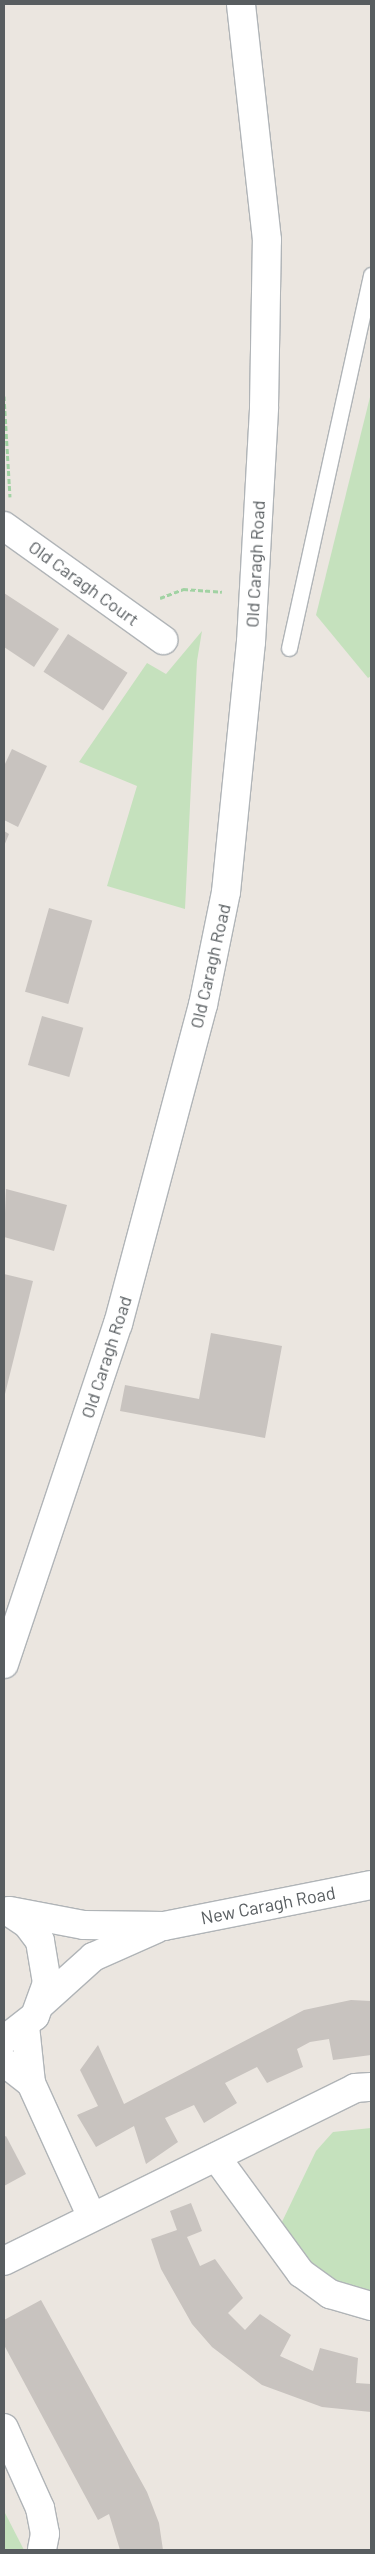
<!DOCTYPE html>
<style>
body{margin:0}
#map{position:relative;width:375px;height:2554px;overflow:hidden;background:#ebe6e0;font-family:Barlow,sans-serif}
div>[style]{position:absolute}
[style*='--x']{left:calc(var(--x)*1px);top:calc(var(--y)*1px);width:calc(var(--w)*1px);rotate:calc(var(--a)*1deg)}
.green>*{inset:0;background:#c5e1bd}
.building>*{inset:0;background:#c8c3bf;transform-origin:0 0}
.path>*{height:3px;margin-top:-1.5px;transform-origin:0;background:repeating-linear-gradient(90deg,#a1d2a3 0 5px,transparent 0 7.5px)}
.roads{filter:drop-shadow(1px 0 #b0b4b7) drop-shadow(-1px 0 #b0b4b7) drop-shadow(0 1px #b0b4b7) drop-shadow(0 -1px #b0b4b7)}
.lane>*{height:15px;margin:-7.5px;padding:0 7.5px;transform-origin:7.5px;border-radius:7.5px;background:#fff}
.street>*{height:28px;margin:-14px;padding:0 14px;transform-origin:14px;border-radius:14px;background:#fff}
.secondary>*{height:28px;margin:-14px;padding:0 14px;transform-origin:14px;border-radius:14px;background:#fff}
span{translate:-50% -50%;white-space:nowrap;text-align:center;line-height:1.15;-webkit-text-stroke:4px #fff;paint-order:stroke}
.street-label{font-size:18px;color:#585d60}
.frame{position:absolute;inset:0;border:5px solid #585d60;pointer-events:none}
</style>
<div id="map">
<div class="green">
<div style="clip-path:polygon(371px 393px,371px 676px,368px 678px,316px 615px)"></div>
<div style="clip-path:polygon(202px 631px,197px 661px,185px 909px,107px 886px,137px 786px,79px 762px,147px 663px,166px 674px)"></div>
<div style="clip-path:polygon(371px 2128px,371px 2293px,315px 2276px,280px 2226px,316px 2151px,333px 2132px)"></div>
<div style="clip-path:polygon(4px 2511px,24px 2550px,4px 2550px)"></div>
</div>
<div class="building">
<div style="clip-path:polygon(4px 593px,59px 629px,34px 667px,4px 647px)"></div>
<div style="left:68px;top:634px;width:71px;height:45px;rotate:33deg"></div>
<div style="clip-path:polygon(12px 749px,47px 766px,18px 827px,4px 820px,4px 766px)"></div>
<div style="clip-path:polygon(4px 831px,9px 834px,4px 846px)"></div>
<div style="left:49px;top:908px;width:45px;height:87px;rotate:16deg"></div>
<div style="left:42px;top:1016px;width:43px;height:51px;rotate:16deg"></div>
<div style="clip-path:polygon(6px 1189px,67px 1205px,54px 1251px,4px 1237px)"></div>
<div style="clip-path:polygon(4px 1274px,33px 1281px,4px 1398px)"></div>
<div style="clip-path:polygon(211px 1333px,282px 1346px,265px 1438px,120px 1411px,125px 1385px,199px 1399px)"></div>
<div style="clip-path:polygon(351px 2000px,371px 2001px,371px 2055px,333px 2060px,329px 2039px,310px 2042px,297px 2049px,303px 2067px,267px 2083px,257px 2067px,225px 2083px,237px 2103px,204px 2123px,194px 2105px,165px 2118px,178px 2142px,146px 2164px,134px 2126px,96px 2147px,77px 2115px,98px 2106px,80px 2070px,98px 2045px,124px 2104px,304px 2010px)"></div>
<div style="clip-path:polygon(6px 2136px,26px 2174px,4px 2186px,4px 2137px)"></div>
<div style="clip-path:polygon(191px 2203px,202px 2231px,187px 2237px,200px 2266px,215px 2259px,243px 2298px,228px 2313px,245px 2330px,260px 2314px,291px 2335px,280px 2356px,313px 2371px,320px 2348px,358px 2358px,356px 2383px,371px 2384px,371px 2412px,322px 2407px,262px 2385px,212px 2347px,192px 2324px,161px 2269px,151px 2239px,177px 2230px,170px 2211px)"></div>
<div style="clip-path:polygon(41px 2300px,147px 2492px,159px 2523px,163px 2550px,120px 2550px,109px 2514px,98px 2520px,4px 2345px,4px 2320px)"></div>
</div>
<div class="path">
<div style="--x:4;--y:396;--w:101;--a:86.6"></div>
<div style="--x:160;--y:598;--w:25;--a:-21"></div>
<div style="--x:183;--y:589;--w:39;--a:4"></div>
</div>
<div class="roads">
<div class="lane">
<div style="--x:289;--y:648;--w:382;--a:-77.6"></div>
</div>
<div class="street">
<div style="--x:4;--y:526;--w:196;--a:35.6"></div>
<div style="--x:4;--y:1664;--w:359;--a:-71.5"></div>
<div style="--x:118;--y:1324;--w:330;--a:-75.1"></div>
<div style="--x:203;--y:1005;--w:115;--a:-78.5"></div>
<div style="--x:226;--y:892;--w:251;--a:-84.3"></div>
<div style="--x:251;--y:642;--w:235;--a:-86.8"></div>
<div style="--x:264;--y:407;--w:167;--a:-89"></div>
<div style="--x:267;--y:240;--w:237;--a:-96.3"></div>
<div style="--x:25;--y:2026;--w:57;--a:84"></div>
<div style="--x:31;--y:2083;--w:145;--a:65.6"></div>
<div style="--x:4;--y:2062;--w:34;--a:38"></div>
<div style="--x:216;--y:2157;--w:144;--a:53.8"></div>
<div style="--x:301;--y:2273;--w:36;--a:36"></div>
<div style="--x:330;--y:2294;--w:43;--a:16.3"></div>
<div style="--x:4;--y:2261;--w:391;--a:-26.2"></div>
<div style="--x:355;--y:2088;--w:16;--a:-4"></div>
<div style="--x:4;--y:2428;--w:88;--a:65.8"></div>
<div style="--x:40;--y:2508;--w:26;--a:79"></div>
<div style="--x:45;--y:2534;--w:16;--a:101"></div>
</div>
<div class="secondary">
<div style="--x:10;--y:1911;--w:75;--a:10.7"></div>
<div style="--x:84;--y:1925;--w:80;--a:0.7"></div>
<div style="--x:164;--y:1926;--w:211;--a:-11.2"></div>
<div style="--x:42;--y:2003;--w:69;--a:-42"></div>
<div style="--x:93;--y:1957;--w:69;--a:-24"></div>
<div style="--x:4;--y:2040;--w:39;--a:-38"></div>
<div style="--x:35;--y:2016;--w:35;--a:-70"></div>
<div style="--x:47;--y:1983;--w:43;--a:-99.5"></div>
<div style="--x:40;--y:1941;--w:21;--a:-127"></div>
<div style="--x:27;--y:1924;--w:23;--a:-146"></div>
</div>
</div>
<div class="street-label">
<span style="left:255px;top:564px;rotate:-87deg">Old Caragh Road</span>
<span style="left:84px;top:583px;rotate:36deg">Old Caragh Court</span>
<span style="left:210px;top:966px;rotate:-77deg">Old Caragh Road</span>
<span style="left:106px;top:1357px;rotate:-72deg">Old Caragh Road</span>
<span style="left:268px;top:1905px;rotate:-11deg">New Caragh Road</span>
</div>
<div class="frame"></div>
</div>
